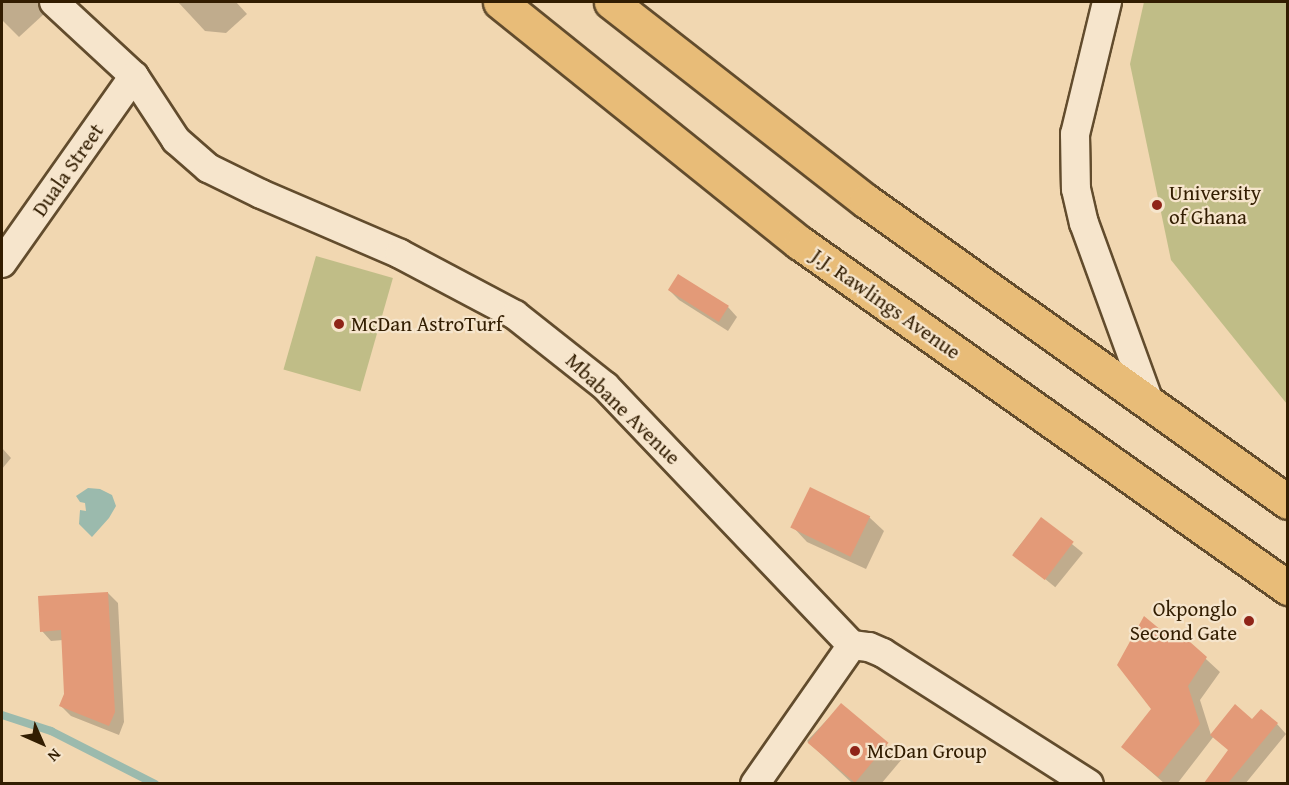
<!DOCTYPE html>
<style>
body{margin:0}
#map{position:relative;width:1289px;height:785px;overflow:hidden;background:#f1d7b1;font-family:"Gentium Book Plus",serif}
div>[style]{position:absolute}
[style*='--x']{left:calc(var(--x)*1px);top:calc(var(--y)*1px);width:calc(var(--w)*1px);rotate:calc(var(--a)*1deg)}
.green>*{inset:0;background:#c0bd87;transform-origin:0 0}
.water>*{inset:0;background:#9bbaad}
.shadow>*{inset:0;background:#0003;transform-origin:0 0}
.stream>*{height:8px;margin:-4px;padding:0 4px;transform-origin:4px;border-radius:4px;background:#9bbaad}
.building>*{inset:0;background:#e39a78;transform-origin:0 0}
.roads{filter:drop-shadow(2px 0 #624c2d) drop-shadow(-2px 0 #624c2d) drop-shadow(0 2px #624c2d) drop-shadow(0 -2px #624c2d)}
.minor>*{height:28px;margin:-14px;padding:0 14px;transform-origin:14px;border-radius:14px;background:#f6e5cc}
.trunk>*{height:33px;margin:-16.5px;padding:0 16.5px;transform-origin:16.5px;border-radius:16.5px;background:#e8bc78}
.dots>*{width:16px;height:16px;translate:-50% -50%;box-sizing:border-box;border:3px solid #f6e5cc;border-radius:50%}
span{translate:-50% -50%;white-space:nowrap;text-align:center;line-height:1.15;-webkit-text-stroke:4.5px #f6e5cc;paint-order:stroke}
.street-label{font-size:21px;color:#321d01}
.poi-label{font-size:21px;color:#321d01}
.left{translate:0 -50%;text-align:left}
.right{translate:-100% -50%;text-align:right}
.frame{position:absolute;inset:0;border:3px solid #321d01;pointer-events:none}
.north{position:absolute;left:12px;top:713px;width:60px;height:60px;-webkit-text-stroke:4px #f6e5cc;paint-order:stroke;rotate:135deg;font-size:16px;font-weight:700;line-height:24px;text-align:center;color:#321d01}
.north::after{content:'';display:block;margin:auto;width:21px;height:27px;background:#321d01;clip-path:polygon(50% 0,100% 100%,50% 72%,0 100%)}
</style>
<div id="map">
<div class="green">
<div style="clip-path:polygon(1144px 2px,1287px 2px,1287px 404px,1171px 260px,1130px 64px)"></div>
<div style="left:316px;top:256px;width:80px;height:118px;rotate:16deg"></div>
</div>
<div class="water">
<div style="clip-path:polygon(88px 488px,100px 489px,112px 495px,116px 506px,109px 518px,92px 537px,79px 524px,80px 510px,86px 511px,85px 503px,80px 502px,76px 496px)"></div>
</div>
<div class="shadow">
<div style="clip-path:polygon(2px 2px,57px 2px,19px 37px,2px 20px)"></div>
<div style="clip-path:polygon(178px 2px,236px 2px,247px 14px,226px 33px,205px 31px)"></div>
<div style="clip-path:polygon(669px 290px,728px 307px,737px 317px,728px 331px,679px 300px)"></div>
<div style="clip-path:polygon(2px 448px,11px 458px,2px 469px)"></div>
<div style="clip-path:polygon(869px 517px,884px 531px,866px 569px,807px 542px,793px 527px)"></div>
<div style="left:1041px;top:519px;width:54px;height:44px;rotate:39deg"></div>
<div style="clip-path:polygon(108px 593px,118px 603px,124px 722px,119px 735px,71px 716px,61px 706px,66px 695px,63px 640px,51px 641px,42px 631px)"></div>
<div style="clip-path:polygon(1181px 636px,1220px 672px,1200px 700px,1211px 735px,1252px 721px,1277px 724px,1286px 734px,1245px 784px,1206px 784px,1230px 751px,1214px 736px,1177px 784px,1165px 784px,1123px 747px,1153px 709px,1172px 642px)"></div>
<div style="clip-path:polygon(841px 705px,902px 759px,881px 784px,853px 784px,807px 741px)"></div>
</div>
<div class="stream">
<div style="--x:2;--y:715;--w:52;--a:18.1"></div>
<div style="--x:51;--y:731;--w:117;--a:27"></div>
</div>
<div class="building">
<div style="left:678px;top:274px;width:60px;height:19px;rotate:32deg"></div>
<div style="left:810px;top:487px;width:67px;height:45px;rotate:26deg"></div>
<div style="left:1041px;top:517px;width:41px;height:48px;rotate:37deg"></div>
<div style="clip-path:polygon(108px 592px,115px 712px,109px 726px,59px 706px,64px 694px,61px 630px,40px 632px,38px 596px)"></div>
<div style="clip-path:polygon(1144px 616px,1173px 640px,1181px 634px,1207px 657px,1188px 686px,1200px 724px,1158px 777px,1121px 747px,1151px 709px,1117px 665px)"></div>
<div style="left:841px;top:703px;width:62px;height:52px;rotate:40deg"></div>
<div style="clip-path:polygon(1235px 704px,1252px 719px,1261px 709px,1278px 723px,1228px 783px,1204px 783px,1228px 750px,1210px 735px)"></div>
</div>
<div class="roads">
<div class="minor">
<div style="--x:54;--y:2;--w:109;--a:42.8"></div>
<div style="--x:134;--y:76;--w:77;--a:56.7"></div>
<div style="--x:176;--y:140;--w:43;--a:41.2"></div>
<div style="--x:208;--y:168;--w:59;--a:26.1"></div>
<div style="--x:261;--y:194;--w:151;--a:23.3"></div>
<div style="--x:400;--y:254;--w:130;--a:27.9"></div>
<div style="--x:515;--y:315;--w:115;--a:38.3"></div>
<div style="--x:605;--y:386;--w:358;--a:46.4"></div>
<div style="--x:852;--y:645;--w:17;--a:7"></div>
<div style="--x:869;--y:647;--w:15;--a:23"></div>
<div style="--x:883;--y:653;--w:244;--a:32.5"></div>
<div style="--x:1107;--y:2;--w:136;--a:103.6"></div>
<div style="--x:1075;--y:134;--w:55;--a:89"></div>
<div style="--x:1076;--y:189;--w:35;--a:77"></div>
<div style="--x:1084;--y:223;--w:196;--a:70"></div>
<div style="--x:2;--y:263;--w:229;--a:-54.8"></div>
<div style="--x:755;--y:784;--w:169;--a:-55.1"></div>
</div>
<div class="trunk">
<div style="--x:500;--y:2;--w:385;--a:38.8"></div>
<div style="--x:800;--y:243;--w:598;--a:35.26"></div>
<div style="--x:611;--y:2;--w:323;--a:38"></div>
<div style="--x:866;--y:201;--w:518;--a:35.5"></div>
</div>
</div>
<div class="dots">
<div style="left:1157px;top:205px;background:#8f2418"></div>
<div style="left:339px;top:324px;background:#8f2418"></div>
<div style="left:1249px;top:621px;background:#8f2418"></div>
<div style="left:855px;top:751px;background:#8f2418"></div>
</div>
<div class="street-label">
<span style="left:68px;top:170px;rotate:-55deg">Duala Street</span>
<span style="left:886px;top:304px;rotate:35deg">J.J. Rawlings Avenue</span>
<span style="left:623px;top:409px;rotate:44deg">Mbabane Avenue</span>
</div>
<div class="poi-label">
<span class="left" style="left:1169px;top:205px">University<br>of Ghana</span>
<span class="left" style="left:351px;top:324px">McDan AstroTurf</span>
<span class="right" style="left:1237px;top:621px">Okponglo<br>Second Gate</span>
<span class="left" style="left:867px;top:751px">McDan Group</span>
</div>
<div class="frame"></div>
<div class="north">N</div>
</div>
